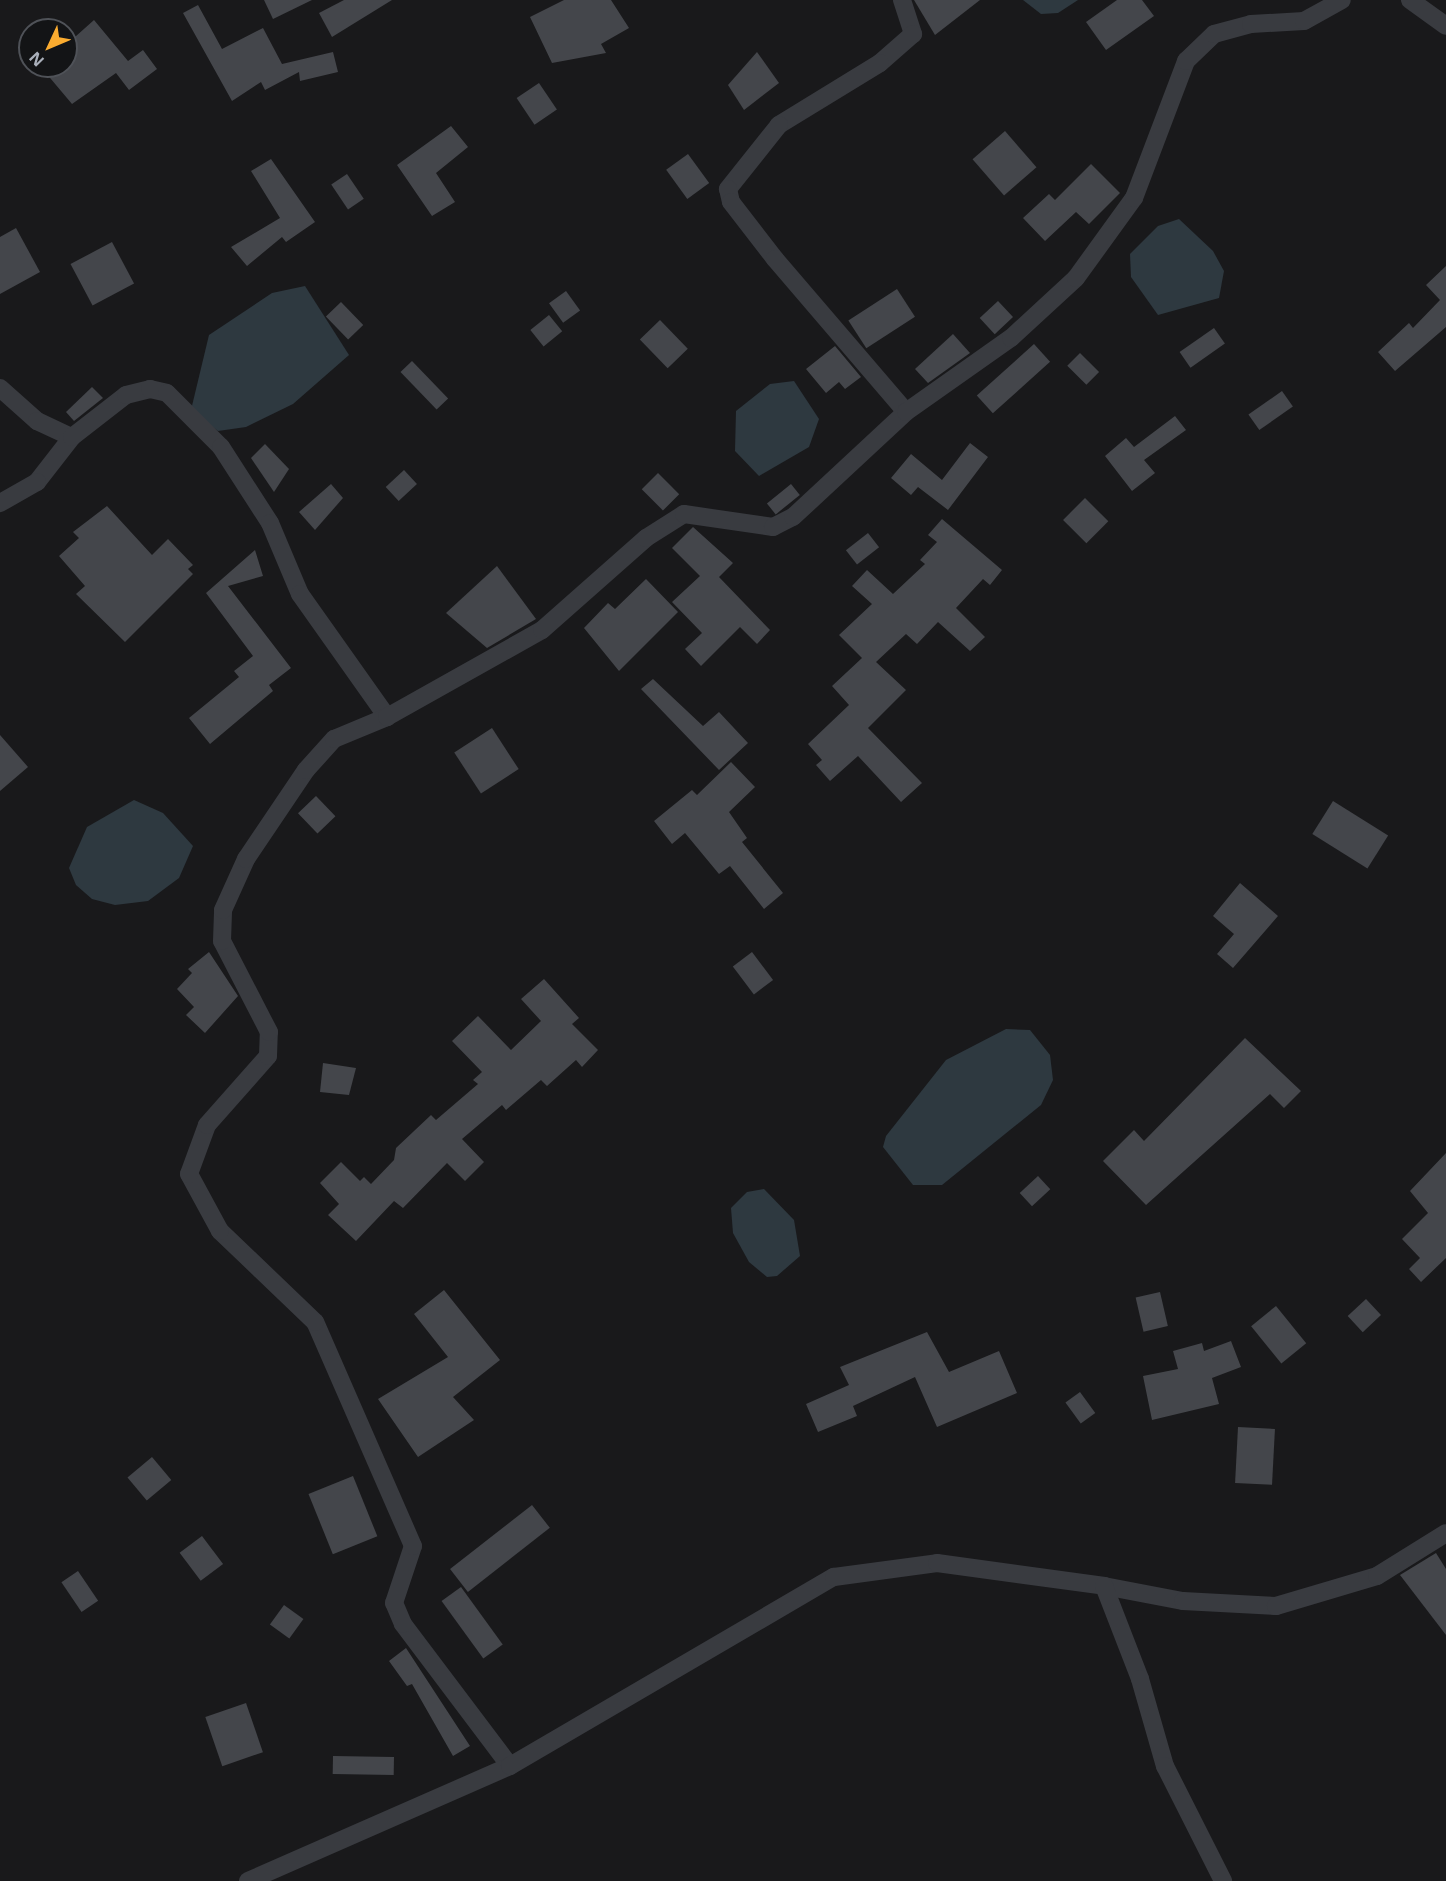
<!DOCTYPE html>
<style>
body{margin:0}
#map{position:relative;width:1446px;height:1881px;overflow:hidden;background:#19191b;font-family:"Noto Sans",sans-serif}
div>[style]{position:absolute}
[style*='--x']{left:calc(var(--x)*1px);top:calc(var(--y)*1px);width:calc(var(--w)*1px);rotate:calc(var(--a)*1deg)}
.water>*{inset:0;background:#2e3940}
.building>*{inset:0;background:#44464b;transform-origin:0 0}
.minor>*{height:18px;margin:-9px;padding:0 9px;transform-origin:9px;border-radius:9px;background:#393b40}
span{translate:-50% -50%;white-space:nowrap;text-align:center;line-height:1.15;-webkit-text-stroke:6px #131416;paint-order:stroke}
.north{position:absolute;left:18px;top:18px;width:60px;height:60px;box-sizing:border-box;background:#131416;border:2px solid #4f5258;border-radius:50%;rotate:226deg;font-size:16px;font-weight:700;line-height:24px;text-align:center;color:#aab0bb}
.north::after{content:'';display:block;margin:auto;width:21px;height:27px;background:#fbac30;clip-path:polygon(50% 0,100% 100%,50% 72%,0 100%)}
</style>
<div id="map">
<div class="water">
<div style="clip-path:polygon(1023px 0,1078px 0,1058px 13px,1041px 14px)"></div>
<div style="clip-path:polygon(1179px 219px,1213px 251px,1224px 271px,1219px 298px,1158px 315px,1131px 277px,1130px 254px,1158px 226px)"></div>
<div style="clip-path:polygon(305px 286px,349px 355px,293px 404px,246px 427px,218px 431px,191px 410px,209px 335px,272px 293px)"></div>
<div style="clip-path:polygon(794px 381px,819px 419px,809px 447px,759px 476px,735px 451px,736px 411px,770px 384px)"></div>
<div style="clip-path:polygon(134px 800px,163px 813px,193px 846px,179px 878px,148px 901px,115px 905px,92px 899px,76px 885px,69px 868px,87px 827px)"></div>
<div style="clip-path:polygon(1006px 1029px,1030px 1030px,1050px 1055px,1053px 1080px,1041px 1105px,942px 1185px,913px 1185px,883px 1147px,886px 1136px,946px 1060px)"></div>
<div style="clip-path:polygon(764px 1189px,794px 1220px,800px 1256px,777px 1276px,767px 1277px,749px 1262px,733px 1233px,731px 1208px,747px 1192px)"></div>
</div>
<div class="building">
<div style="clip-path:polygon(264px 0,312px 0,273px 19px)"></div>
<div style="clip-path:polygon(392px 0,332px 37px,319px 13px,344px 0)"></div>
<div style="clip-path:polygon(564px 0,611px 0,629px 28px,601px 44px,606px 53px,552px 63px,530px 17px)"></div>
<div style="clip-path:polygon(914px 0,980px 0,935px 35px)"></div>
<div style="clip-path:polygon(1117px 0,1142px 0,1154px 16px,1106px 50px,1086px 22px)"></div>
<div style="clip-path:polygon(198px 5px,222px 49px,263px 28px,282px 64px,333px 52px,338px 72px,300px 81px,299px 72px,265px 90px,261px 82px,232px 101px,183px 13px)"></div>
<div style="clip-path:polygon(94px 20px,128px 61px,143px 50px,157px 69px,129px 90px,116px 73px,72px 104px,40px 66px,66px 66px,66px 45px)"></div>
<div style="clip-path:polygon(757px 52px,779px 83px,744px 110px,728px 85px)"></div>
<div style="left:539px;top:83px;width:32px;height:27px;rotate:56deg"></div>
<div style="clip-path:polygon(451px 126px,468px 147px,436px 173px,455px 202px,432px 216px,397px 165px)"></div>
<div style="left:1005px;top:131px;width:48px;height:43px;rotate:49deg"></div>
<div style="left:688px;top:154px;width:36px;height:27px;rotate:54deg"></div>
<div style="clip-path:polygon(271px 159px,315px 222px,286px 242px,282px 237px,247px 266px,231px 247px,280px 218px,251px 171px)"></div>
<div style="clip-path:polygon(1091px 164px,1120px 193px,1089px 224px,1076px 212px,1045px 241px,1023px 218px,1049px 194px,1055px 200px)"></div>
<div style="left:347px;top:174px;width:30px;height:19px;rotate:56deg"></div>
<div style="clip-path:polygon(16px 228px,40px 272px,0 294px,0 237px)"></div>
<div style="left:112px;top:242px;width:47px;height:47px;rotate:62deg"></div>
<div style="clip-path:polygon(1446px 266px,1446px 327px,1395px 371px,1378px 352px,1409px 323px,1413px 328px,1440px 300px,1426px 285px)"></div>
<div style="left:897px;top:289px;width:33px;height:58px;rotate:57deg"></div>
<div style="left:566px;top:291px;width:24px;height:21px;rotate:54deg"></div>
<div style="left:998px;top:301px;width:22px;height:25px;rotate:47deg"></div>
<div style="left:341px;top:302px;width:32px;height:21px;rotate:46deg"></div>
<div style="left:549px;top:315px;width:21px;height:24px;rotate:51deg"></div>
<div style="left:660px;top:320px;width:40px;height:28px;rotate:46deg"></div>
<div style="left:1214px;top:328px;width:19px;height:42px;rotate:55deg"></div>
<div style="clip-path:polygon(953px 334px,970px 353px,928px 383px,915px 369px)"></div>
<div style="left:1034px;top:344px;width:24px;height:77px;rotate:48deg"></div>
<div style="clip-path:polygon(835px 346px,861px 377px,845px 389px,839px 382px,826px 393px,806px 369px)"></div>
<div style="left:1080px;top:353px;width:27px;height:18px;rotate:45deg"></div>
<div style="left:412px;top:361px;width:52px;height:16px;rotate:46deg"></div>
<div style="clip-path:polygon(92px 387px,103px 398px,74px 421px,66px 412px)"></div>
<div style="left:1282px;top:391px;width:19px;height:41px;rotate:55deg"></div>
<div style="clip-path:polygon(1175px 416px,1186px 430px,1144px 460px,1155px 473px,1132px 491px,1105px 456px,1126px 438px,1134px 447px)"></div>
<div style="clip-path:polygon(970px 443px,988px 457px,948px 510px,918px 487px,911px 495px,891px 478px,911px 454px,942px 480px)"></div>
<div style="clip-path:polygon(265px 444px,289px 469px,274px 492px,251px 458px)"></div>
<div style="left:404px;top:470px;width:19px;height:25px;rotate:47deg"></div>
<div style="left:658px;top:473px;width:30px;height:23px;rotate:45deg"></div>
<div style="clip-path:polygon(331px 484px,343px 498px,315px 530px,299px 512px)"></div>
<div style="left:791px;top:484px;width:14px;height:31px;rotate:51deg"></div>
<div style="left:1085px;top:498px;width:33px;height:31px;rotate:45deg"></div>
<div style="clip-path:polygon(107px 506px,152px 555px,168px 539px,193px 565px,188px 569px,193px 574px,125px 642px,76px 594px,85px 586px,59px 556px,79px 538px,73px 532px)"></div>
<div style="clip-path:polygon(942px 519px,1002px 570px,990px 585px,983px 579px,956px 608px,985px 637px,970px 651px,938px 622px,917px 644px,906px 634px,876px 662px,906px 690px,868px 728px,922px 783px,901px 802px,858px 756px,830px 781px,816px 765px,822px 760px,808px 744px,849px 705px,832px 686px,862px 658px,839px 635px,872px 604px,852px 586px,867px 570px,893px 594px,925px 564px,920px 560px,937px 542px,928px 535px)"></div>
<div style="clip-path:polygon(693px 527px,733px 563px,719px 577px,770px 630px,757px 644px,740px 627px,701px 666px,685px 649px,702px 633px,672px 602px,700px 576px,672px 548px)"></div>
<div style="left:868px;top:533px;width:18px;height:28px;rotate:52deg"></div>
<div style="clip-path:polygon(255px 550px,263px 576px,228px 586px,291px 668px,269px 685px,273px 691px,210px 744px,189px 718px,239px 677px,234px 671px,253px 656px,206px 593px)"></div>
<div style="clip-path:polygon(497px 566px,536px 619px,487px 648px,446px 613px)"></div>
<div style="clip-path:polygon(646px 579px,678px 612px,619px 671px,584px 628px,608px 603px,615px 609px)"></div>
<div style="clip-path:polygon(653px 679px,703px 726px,719px 712px,748px 743px,719px 770px,641px 689px)"></div>
<div style="left:492px;top:728px;width:49px;height:45px;rotate:57deg"></div>
<div style="clip-path:polygon(0 735px,28px 767px,0 791px)"></div>
<div style="clip-path:polygon(731px 762px,755px 787px,729px 812px,747px 838px,742px 842px,783px 893px,764px 909px,730px 866px,719px 874px,685px 833px,672px 844px,654px 821px,692px 790px,697px 795px)"></div>
<div style="left:316px;top:796px;width:28px;height:25px;rotate:46deg"></div>
<div style="left:1333px;top:801px;width:65px;height:39px;rotate:32deg"></div>
<div style="clip-path:polygon(1240px 883px,1278px 916px,1233px 968px,1217px 954px,1234px 934px,1213px 916px)"></div>
<div style="clip-path:polygon(209px 952px,238px 996px,205px 1033px,186px 1015px,194px 1007px,177px 989px,192px 973px,188px 969px)"></div>
<div style="left:752px;top:952px;width:35px;height:24px;rotate:53deg"></div>
<div style="clip-path:polygon(544px 979px,579px 1018px,572px 1024px,598px 1050px,582px 1067px,576px 1060px,547px 1086px,541px 1080px,506px 1110px,502px 1105px,462px 1139px,484px 1162px,465px 1181px,447px 1163px,403px 1208px,394px 1201px,356px 1241px,328px 1215px,339px 1204px,320px 1183px,341px 1162px,360px 1181px,364px 1177px,371px 1184px,394px 1160px,396px 1148px,431px 1115px,436px 1120px,478px 1084px,473px 1080px,482px 1072px,452px 1041px,478px 1016px,511px 1050px,541px 1021px,521px 999px)"></div>
<div style="clip-path:polygon(1245px 1038px,1301px 1091px,1284px 1108px,1270px 1094px,1146px 1205px,1103px 1161px,1134px 1130px,1144px 1141px)"></div>
<div style="clip-path:polygon(323px 1063px,356px 1068px,349px 1095px,320px 1092px)"></div>
<div style="clip-path:polygon(1446px 1153px,1446px 1258px,1421px 1282px,1409px 1269px,1420px 1258px,1402px 1239px,1428px 1213px,1410px 1191px)"></div>
<div style="left:1038px;top:1176px;width:18px;height:25px;rotate:47deg"></div>
<div style="clip-path:polygon(444px 1290px,500px 1360px,453px 1397px,474px 1420px,418px 1457px,378px 1399px,448px 1357px,414px 1314px)"></div>
<div style="left:1160px;top:1292px;width:35px;height:25px;rotate:77deg"></div>
<div style="left:1366px;top:1299px;width:22px;height:25px;rotate:47deg"></div>
<div style="left:1276px;top:1306px;width:48px;height:32px;rotate:51deg"></div>
<div style="clip-path:polygon(927px 1332px,949px 1372px,999px 1351px,1017px 1393px,937px 1427px,915px 1377px,853px 1406px,857px 1416px,818px 1432px,806px 1404px,849px 1385px,840px 1367px)"></div>
<div style="clip-path:polygon(1231px 1341px,1241px 1367px,1212px 1378px,1219px 1404px,1152px 1420px,1143px 1376px,1178px 1369px,1173px 1351px,1202px 1343px,1204px 1351px)"></div>
<div style="left:1080px;top:1392px;width:26px;height:18px;rotate:54deg"></div>
<div style="left:1238px;top:1427px;width:37px;height:56px;rotate:3deg"></div>
<div style="left:152px;top:1457px;width:30px;height:32px;rotate:50deg"></div>
<div style="left:353px;top:1476px;width:65px;height:48px;rotate:68deg"></div>
<div style="left:532px;top:1505px;width:29px;height:104px;rotate:52deg"></div>
<div style="left:202px;top:1536px;width:35px;height:28px;rotate:53deg"></div>
<div style="clip-path:polygon(1436px 1553px,1446px 1569px,1446px 1635px,1400px 1575px)"></div>
<div style="left:78px;top:1571px;width:36px;height:20px;rotate:56deg"></div>
<div style="left:461px;top:1587px;width:71px;height:24px;rotate:54deg"></div>
<div style="left:284px;top:1605px;width:24px;height:24px;rotate:36deg"></div>
<div style="clip-path:polygon(406px 1648px,470px 1746px,453px 1756px,412px 1684px,407px 1686px,389px 1661px)"></div>
<div style="left:246px;top:1703px;width:52px;height:43px;rotate:71deg"></div>
<div style="left:333px;top:1756px;width:61px;height:18px;rotate:1deg"></div>
</div>
<div class="minor">
<div style="--x:902;--y:0;--w:36;--a:72"></div>
<div style="--x:913;--y:34;--w:44;--a:138.7"></div>
<div style="--x:880;--y:63;--w:119;--a:148.5"></div>
<div style="--x:779;--y:125;--w:82;--a:128.6"></div>
<div style="--x:728;--y:189;--w:13;--a:77"></div>
<div style="--x:731;--y:202;--w:72;--a:52.3"></div>
<div style="--x:775;--y:259;--w:201;--a:49.4"></div>
<div style="--x:1410;--y:0;--w:44;--a:35.8"></div>
<div style="--x:0;--y:388;--w:50;--a:41.7"></div>
<div style="--x:37;--y:421;--w:38;--a:25"></div>
<div style="--x:72;--y:437;--w:57;--a:127.9"></div>
<div style="--x:37;--y:482;--w:43;--a:150.4"></div>
<div style="--x:72;--y:437;--w:68;--a:-37.9"></div>
<div style="--x:126;--y:395;--w:25;--a:-14"></div>
<div style="--x:150;--y:389;--w:17;--a:13"></div>
<div style="--x:167;--y:393;--w:76;--a:45"></div>
<div style="--x:221;--y:447;--w:90;--a:57.2"></div>
<div style="--x:270;--y:523;--w:77;--a:67.1"></div>
<div style="--x:300;--y:594;--w:151;--a:54.7"></div>
<div style="--x:1104;--y:1586;--w:80;--a:10.8"></div>
<div style="--x:1183;--y:1601;--w:93;--a:3.1"></div>
<div style="--x:1276;--y:1606;--w:105;--a:-16.5"></div>
<div style="--x:1377;--y:1576;--w:81;--a:-31.9"></div>
<div style="--x:510;--y:1766;--w:178;--a:-127"></div>
<div style="--x:403;--y:1624;--w:23;--a:-113"></div>
<div style="--x:394;--y:1603;--w:60;--a:-71.6"></div>
<div style="--x:413;--y:1546;--w:244;--a:-113.6"></div>
<div style="--x:315;--y:1322;--w:132;--a:-136.2"></div>
<div style="--x:220;--y:1231;--w:65;--a:-118.5"></div>
<div style="--x:189;--y:1174;--w:52;--a:-69.8"></div>
<div style="--x:207;--y:1125;--w:92;--a:-48.5"></div>
<div style="--x:268;--y:1056;--w:24;--a:-88"></div>
<div style="--x:269;--y:1032;--w:102;--a:-117.3"></div>
<div style="--x:222;--y:941;--w:31;--a:-88"></div>
<div style="--x:223;--y:910;--w:56;--a:-65.7"></div>
<div style="--x:246;--y:859;--w:107;--a:-56"></div>
<div style="--x:306;--y:770;--w:42;--a:-47.9"></div>
<div style="--x:334;--y:739;--w:57;--a:-22.5"></div>
<div style="--x:387;--y:717;--w:178;--a:-29.3"></div>
<div style="--x:542;--y:630;--w:139;--a:-41.5"></div>
<div style="--x:646;--y:538;--w:45;--a:-32.3"></div>
<div style="--x:684;--y:514;--w:90;--a:8.3"></div>
<div style="--x:773;--y:527;--w:22;--a:-27"></div>
<div style="--x:793;--y:517;--w:154;--a:-42.9"></div>
<div style="--x:906;--y:412;--w:128;--a:-35.2"></div>
<div style="--x:1011;--y:338;--w:88;--a:-42.7"></div>
<div style="--x:1076;--y:278;--w:99;--a:-54.1"></div>
<div style="--x:1134;--y:198;--w:147;--a:-69.2"></div>
<div style="--x:1186;--y:61;--w:39;--a:-44"></div>
<div style="--x:1214;--y:34;--w:38;--a:-15"></div>
<div style="--x:1251;--y:24;--w:53;--a:-3.2"></div>
<div style="--x:1304;--y:21;--w:43;--a:-28.9"></div>
<div style="--x:248;--y:1881;--w:286;--a:-23.7"></div>
<div style="--x:510;--y:1766;--w:375;--a:-30.3"></div>
<div style="--x:834;--y:1577;--w:104;--a:-7.7"></div>
<div style="--x:937;--y:1563;--w:169;--a:7.8"></div>
<div style="--x:1104;--y:1586;--w:100;--a:68.8"></div>
<div style="--x:1140;--y:1679;--w:91;--a:74"></div>
<div style="--x:1165;--y:1766;--w:129;--a:63.2"></div>
</div>
<div class="north">N</div>
</div>
